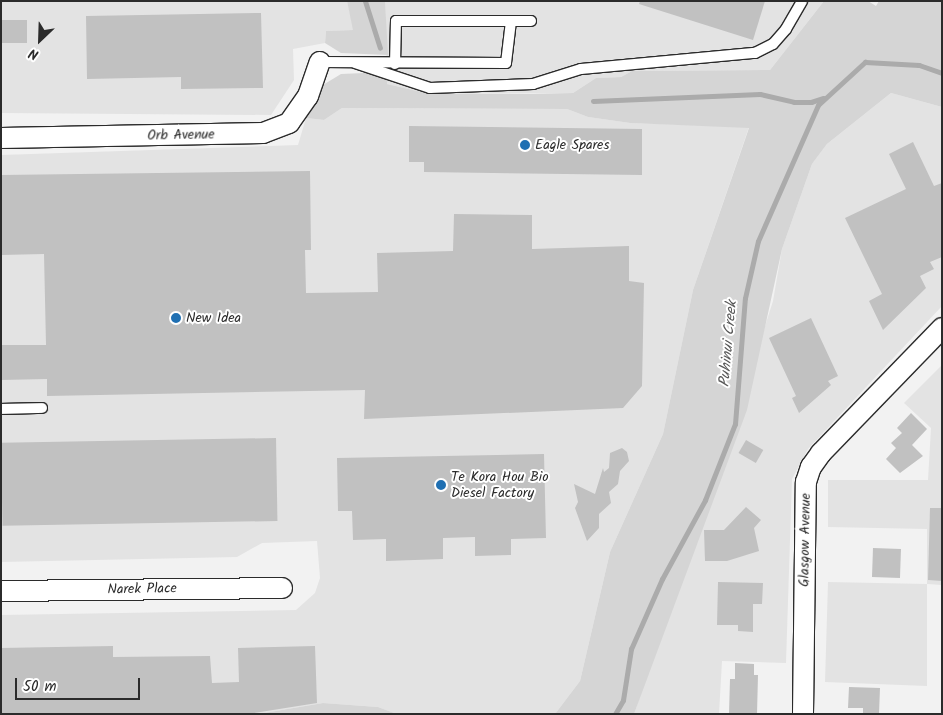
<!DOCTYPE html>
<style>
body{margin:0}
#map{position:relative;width:943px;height:715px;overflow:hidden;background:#f2f2f2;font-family:Kalam,sans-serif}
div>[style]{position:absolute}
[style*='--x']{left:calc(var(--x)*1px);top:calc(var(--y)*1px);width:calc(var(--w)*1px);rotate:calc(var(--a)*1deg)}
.built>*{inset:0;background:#e3e3e3}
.green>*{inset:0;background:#d5d5d5}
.stream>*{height:5px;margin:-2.5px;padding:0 2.5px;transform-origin:2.5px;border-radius:2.5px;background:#ababab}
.building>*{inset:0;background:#c1c1c1;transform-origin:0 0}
.roads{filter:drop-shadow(1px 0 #2b2b2b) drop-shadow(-1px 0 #2b2b2b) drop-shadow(0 1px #2b2b2b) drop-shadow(0 -1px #2b2b2b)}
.lane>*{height:10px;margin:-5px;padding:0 5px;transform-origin:5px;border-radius:5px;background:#fff}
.street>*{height:20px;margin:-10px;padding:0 10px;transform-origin:10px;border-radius:10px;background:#fff}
.dots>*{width:14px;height:14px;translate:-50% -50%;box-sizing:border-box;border:2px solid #fff;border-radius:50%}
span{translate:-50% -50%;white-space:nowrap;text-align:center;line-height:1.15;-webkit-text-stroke:4px #fff;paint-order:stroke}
.street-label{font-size:14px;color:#2b2b2b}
.poi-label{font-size:14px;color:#2b2b2b}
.left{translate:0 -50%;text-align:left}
.water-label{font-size:15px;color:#585858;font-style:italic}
.frame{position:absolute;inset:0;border:2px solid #2b2b2b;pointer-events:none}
.north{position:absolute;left:15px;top:15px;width:50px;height:50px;-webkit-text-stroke:4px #fff;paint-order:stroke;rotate:204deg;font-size:14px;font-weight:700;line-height:20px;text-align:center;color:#2b2b2b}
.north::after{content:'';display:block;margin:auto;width:18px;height:22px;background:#2b2b2b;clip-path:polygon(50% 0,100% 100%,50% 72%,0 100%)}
.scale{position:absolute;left:15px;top:678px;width:125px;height:22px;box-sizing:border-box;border:2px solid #2b2b2b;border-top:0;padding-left:6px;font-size:15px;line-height:18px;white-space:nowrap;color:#2b2b2b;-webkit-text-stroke:4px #fff;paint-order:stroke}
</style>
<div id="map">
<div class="built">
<div style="clip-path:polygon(1px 1px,347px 1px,354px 30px,326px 31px,325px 43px,293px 49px,294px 80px,271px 115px,1px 113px)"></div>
<div style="clip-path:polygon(385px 1px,824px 1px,770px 70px,632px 71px,621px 77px,596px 78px,573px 93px,430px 94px,387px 84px)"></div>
<div style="clip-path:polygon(891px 93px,942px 107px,942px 306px,808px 449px,792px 479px,786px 663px,722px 661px,719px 714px,634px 714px,759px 345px,773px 301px,782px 249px,812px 164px,827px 144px)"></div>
<div style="clip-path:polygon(342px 108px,567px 109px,588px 117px,630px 123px,749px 127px,693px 290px,663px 434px,610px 552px,580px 681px,555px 714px,397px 714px,378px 707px,323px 703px,258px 714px,1px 714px,1px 615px,296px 610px,315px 593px,320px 578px,317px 541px,262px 543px,237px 557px,1px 562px,1px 155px,298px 145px,306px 118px,324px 120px)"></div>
<div style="clip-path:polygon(942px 365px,942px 585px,927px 584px,927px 686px,825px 682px,828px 582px,927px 584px,927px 529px,828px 527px,828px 480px,928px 480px,931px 428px,904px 403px)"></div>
</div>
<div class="green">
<div style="clip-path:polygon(347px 1px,385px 1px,388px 55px,341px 53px,325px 43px,326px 31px,353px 30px)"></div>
<div style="clip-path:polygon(824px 1px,868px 1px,876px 6px,879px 1px,942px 1px,942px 107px,891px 93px,827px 144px,812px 164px,782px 249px,747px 410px,634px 714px,555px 714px,580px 681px,610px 552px,663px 434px,693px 290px,749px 128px,630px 123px,588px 117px,567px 109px,342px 108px,324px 120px,306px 118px,318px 88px,341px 74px,387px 72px,387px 84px,430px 94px,530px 94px,573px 93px,596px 78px,621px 77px,632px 71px,770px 70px)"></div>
<div style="clip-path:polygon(323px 703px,378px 707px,397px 714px,258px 714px)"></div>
</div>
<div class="stream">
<div style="--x:365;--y:1;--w:49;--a:72.3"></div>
<div style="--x:593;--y:101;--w:167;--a:-2.4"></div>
<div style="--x:760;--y:94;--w:35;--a:13"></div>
<div style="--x:794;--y:102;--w:17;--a:0"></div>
<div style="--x:811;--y:102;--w:13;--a:-18"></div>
<div style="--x:615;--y:714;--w:16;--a:-60"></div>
<div style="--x:623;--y:700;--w:52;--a:-81.1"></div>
<div style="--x:631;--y:649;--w:77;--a:-66.1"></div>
<div style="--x:662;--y:579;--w:90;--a:-61.4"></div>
<div style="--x:705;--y:500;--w:82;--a:-68.5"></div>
<div style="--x:735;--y:424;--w:126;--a:-85.5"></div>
<div style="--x:745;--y:298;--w:58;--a:-77.2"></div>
<div style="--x:758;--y:241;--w:149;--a:-66.2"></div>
<div style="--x:818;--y:105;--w:64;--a:-42.5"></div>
<div style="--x:865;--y:62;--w:54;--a:3.2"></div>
<div style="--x:919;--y:65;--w:24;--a:19"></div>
</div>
<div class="building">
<div style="clip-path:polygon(640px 1px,765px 1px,753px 40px,639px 4px)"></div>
<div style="clip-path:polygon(261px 13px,263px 88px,181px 89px,181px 77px,87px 79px,86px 16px)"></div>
<div style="left:1px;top:20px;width:26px;height:23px"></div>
<div style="clip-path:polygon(409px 126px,642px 129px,642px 175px,424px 172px,424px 162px,409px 162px)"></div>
<div style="clip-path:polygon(913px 142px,934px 186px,942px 183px,942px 257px,930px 262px,934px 269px,920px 276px,926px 288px,883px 330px,869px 301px,882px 294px,845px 218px,906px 189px,889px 154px)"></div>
<div style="clip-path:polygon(310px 171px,311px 250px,305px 250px,306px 293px,378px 292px,377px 253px,453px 251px,454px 214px,532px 215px,532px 249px,629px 246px,629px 281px,644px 283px,642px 386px,623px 408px,364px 419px,365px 390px,47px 396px,47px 379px,1px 380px,1px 345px,46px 345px,44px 254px,1px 255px,1px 175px)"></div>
<div style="clip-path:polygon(811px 318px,838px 376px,828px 381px,831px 385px,799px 413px,792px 398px,796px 396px,769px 338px)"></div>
<div style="clip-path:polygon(911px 413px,927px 429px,912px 445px,923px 456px,900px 473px,886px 459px,896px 448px,891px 443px,902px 433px,897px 428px)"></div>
<div style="left:276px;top:438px;width:83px;height:275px;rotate:89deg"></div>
<div style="left:746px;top:440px;width:20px;height:15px;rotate:30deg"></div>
<div style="clip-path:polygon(622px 448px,627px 452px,629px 461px,620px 471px,618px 484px,609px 492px,611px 503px,599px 514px,599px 528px,587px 541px,575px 508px,578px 502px,574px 484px,595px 494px,603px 468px,604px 472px,609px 468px,610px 453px)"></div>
<div style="clip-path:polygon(544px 454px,546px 538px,511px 539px,511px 555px,475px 556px,475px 537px,443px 538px,443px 559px,386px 561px,386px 539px,353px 540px,352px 511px,338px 511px,337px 458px)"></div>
<div style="clip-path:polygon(746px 507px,761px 520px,754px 528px,759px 551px,727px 561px,705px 561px,704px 530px,724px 530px)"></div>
<div style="clip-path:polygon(930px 508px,942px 508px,942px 581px,928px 580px)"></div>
<div style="left:873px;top:548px;width:28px;height:29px;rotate:2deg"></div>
<div style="clip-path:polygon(718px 582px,763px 583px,762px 604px,753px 604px,753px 632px,738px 631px,738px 625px,717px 625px)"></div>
<div style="clip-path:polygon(113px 646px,113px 657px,210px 656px,212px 683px,239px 682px,238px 648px,315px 646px,317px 703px,248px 714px,1px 714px,1px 648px)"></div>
<div style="clip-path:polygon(735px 663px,754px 664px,754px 675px,758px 675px,757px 714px,729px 714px,730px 679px,735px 679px)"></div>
<div style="clip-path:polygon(849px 687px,880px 688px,879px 714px,863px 714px,863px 708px,848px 708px)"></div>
</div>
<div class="roads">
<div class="lane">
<div style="--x:320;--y:62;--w:186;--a:0.3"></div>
<div style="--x:506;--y:63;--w:42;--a:-83.2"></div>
<div style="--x:355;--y:63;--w:79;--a:18.4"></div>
<div style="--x:430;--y:88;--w:103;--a:-2.2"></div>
<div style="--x:533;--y:84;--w:50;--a:-17.4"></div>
<div style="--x:581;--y:69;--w:175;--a:-5.3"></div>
<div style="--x:755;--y:53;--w:20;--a:-27"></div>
<div style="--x:773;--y:44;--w:20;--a:-49"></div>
<div style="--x:786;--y:29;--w:32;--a:-60"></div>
<div style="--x:395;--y:64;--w:43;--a:-88.7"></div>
<div style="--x:396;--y:21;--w:135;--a:0"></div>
<div style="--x:1;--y:409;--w:41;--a:-1.4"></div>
</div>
<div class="street">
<div style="--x:1;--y:138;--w:262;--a:-1.1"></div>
<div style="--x:263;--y:133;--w:28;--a:-21"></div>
<div style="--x:289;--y:123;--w:33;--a:-55"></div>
<div style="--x:308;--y:96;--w:36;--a:-71"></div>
<div style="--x:1;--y:591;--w:281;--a:-0.6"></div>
<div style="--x:803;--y:714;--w:232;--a:-89.3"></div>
<div style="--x:806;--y:482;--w:16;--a:-72"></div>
<div style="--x:811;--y:467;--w:17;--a:-54"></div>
<div style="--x:821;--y:453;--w:174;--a:-45.9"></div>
</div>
</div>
<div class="dots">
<div style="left:525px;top:145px;background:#1f6fb2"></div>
<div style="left:176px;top:318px;background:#1f6fb2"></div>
<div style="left:441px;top:485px;background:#1f6fb2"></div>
</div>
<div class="street-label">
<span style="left:181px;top:135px;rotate:-1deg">Orb Avenue</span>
<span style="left:805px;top:540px;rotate:-89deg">Glasgow Avenue</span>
<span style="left:142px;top:589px;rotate:-1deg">Narek Place</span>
</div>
<div class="poi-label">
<span class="left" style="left:535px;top:145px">Eagle Spares</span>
<span class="left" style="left:186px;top:318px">New Idea</span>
<span class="left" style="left:451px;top:485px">Te Kora Hou Bio<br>Diesel Factory</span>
</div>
<div class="water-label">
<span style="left:729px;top:344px;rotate:-85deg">Puhinui Creek</span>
</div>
<div class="frame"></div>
<div class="north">N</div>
<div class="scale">50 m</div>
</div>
